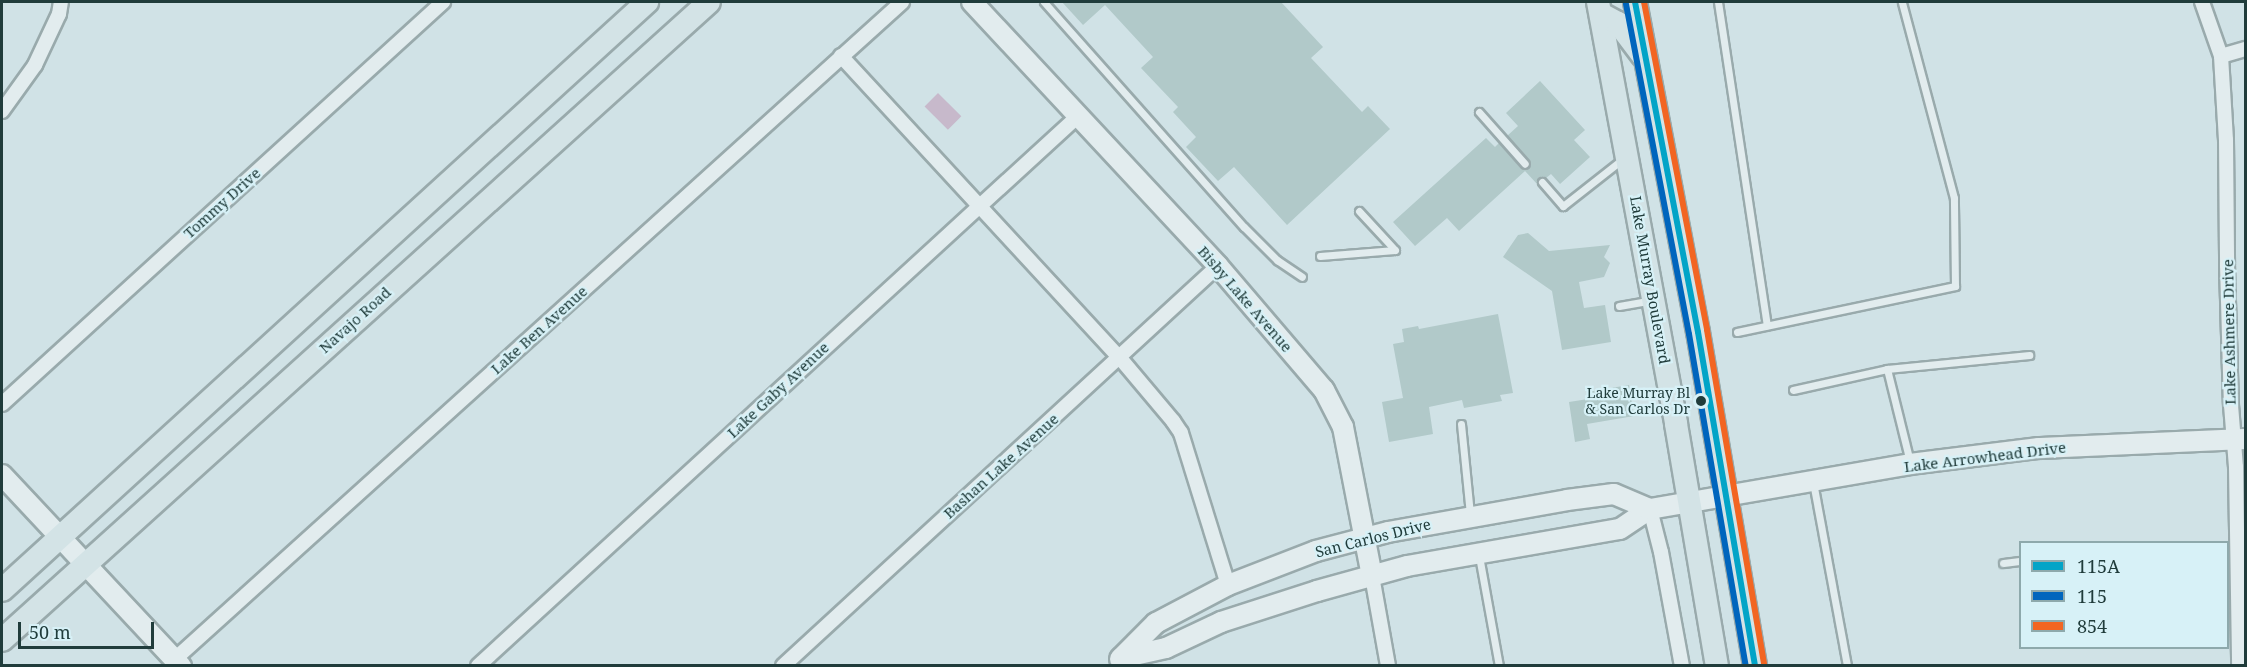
<!DOCTYPE html>
<style>
body{margin:0}
#map{position:relative;width:2247px;height:667px;overflow:hidden;background:#d0e2e6;font-family:"Noto Serif",serif}
div>[style]{position:absolute}
[style*='--x']{left:calc(var(--x)*1px);top:calc(var(--y)*1px);width:calc(var(--w)*1px);rotate:calc(var(--a)*1deg)}
.water>*{inset:0;background:#c7b9cb;transform-origin:0 0}
.building>*{inset:0;background:#b1c9c9}
.roads{filter:drop-shadow(2px 0 #99aaac) drop-shadow(-2px 0 #99aaac) drop-shadow(0 2px #99aaac) drop-shadow(0 -2px #99aaac)}
.lane>*{height:7px;margin:-3.5px;padding:0 3.5px;transform-origin:3.5px;border-radius:3.5px;background:#e2ecee}
.street>*{height:14px;margin:-7px;padding:0 7px;transform-origin:7px;border-radius:7px;background:#e2ecee}
.secondary>*{height:20px;margin:-10px;padding:0 10px;transform-origin:10px;border-radius:10px;background:#e2ecee}
.primary>*{height:22px;margin:-11px;padding:0 11px;transform-origin:11px;border-radius:11px;background:#d3e3e6}
.bus-1>*{height:6px;margin:-3px;padding:0 3px;transform-origin:3px;border-radius:3px;background:#02a4c7}
.bus-2>*{height:6px;margin:-3px;padding:0 3px;transform-origin:3px;border-radius:3px;background:#0065bd}
.bus-3>*{height:6px;margin:-3px;padding:0 3px;transform-origin:3px;border-radius:3px;background:#f26522}
.dots>*{width:16px;height:16px;translate:-50% -50%;box-sizing:border-box;border:3px solid #d7f1f7;border-radius:50%}
span{translate:-50% -50%;white-space:nowrap;text-align:center;line-height:1.15;-webkit-text-stroke:4.5px #d7f1f7;paint-order:stroke}
.bus-label{font-size:14px;color:#203c3b}
.right{translate:-100% -50%;text-align:right}
.street-label{font-size:15px;color:#203c3b}
.frame{position:absolute;inset:0;border:3px solid #203c3b;pointer-events:none}
.legend{position:absolute;left:2019px;top:541px;width:210px;height:108px;box-sizing:border-box;background:#d7f1f7;border:2px solid #8ea9ac;margin:0;padding:8px 10px;list-style:none;font-size:18px;color:#203c3b}
.legend li{display:flex;align-items:center;gap:12px;height:30px}
.legend b{width:30px;border:2px solid #8ea9ac}
.scale{position:absolute;left:18px;top:622px;width:136px;height:27px;box-sizing:border-box;border:3px solid #203c3b;border-top:0;padding-left:8px;font-size:18px;line-height:21px;white-space:nowrap;color:#203c3b;-webkit-text-stroke:4px #d7f1f7;paint-order:stroke}
</style>
<div id="map">
<div class="water">
<div style="left:938px;top:93px;width:33px;height:19px;rotate:45deg"></div>
</div>
<div class="building">
<div style="clip-path:polygon(1062px 2px,1281px 2px,1323px 47px,1311px 58px,1362px 112px,1368px 106px,1390px 129px,1287px 225px,1234px 167px,1218px 181px,1186px 147px,1196px 137px,1173px 112px,1178px 107px,1141px 68px,1153px 57px,1105px 5px,1083px 25px)"></div>
<div style="clip-path:polygon(1540px 81px,1585px 130px,1574px 140px,1590px 157px,1560px 184px,1551px 174px,1546px 178px,1539px 177px,1537px 184px,1525px 171px,1459px 231px,1447px 218px,1415px 246px,1393px 222px,1486px 138px,1495px 147px,1499px 143px,1521px 168px,1529px 168px,1529px 160px,1507px 136px,1518px 126px,1506px 113px)"></div>
<div style="clip-path:polygon(1528px 233px,1549px 251px,1610px 245px,1604px 257px,1610px 263px,1604px 277px,1579px 282px,1584px 308px,1605px 305px,1611px 342px,1562px 350px,1552px 291px,1503px 257px,1518px 235px)"></div>
<div style="clip-path:polygon(1498px 314px,1513px 393px,1500px 395px,1502px 401px,1464px 408px,1462px 400px,1429px 407px,1433px 434px,1389px 442px,1382px 402px,1403px 398px,1393px 344px,1404px 342px,1402px 329px,1418px 326px,1419px 329px)"></div>
<div style="clip-path:polygon(1629px 385px,1634px 416px,1587px 424px,1590px 439px,1575px 442px,1569px 402px,1588px 399px,1587px 392px)"></div>
</div>
<div class="roads">
<div class="lane">
<div style="--x:1044;--y:2;--w:301;--a:48.4"></div>
<div style="--x:1244;--y:227;--w:47;--a:45"></div>
<div style="--x:1277;--y:260;--w:30;--a:34"></div>
<div style="--x:1718;--y:2;--w:327;--a:81.4"></div>
<div style="--x:1479;--y:112;--w:69;--a:48.5"></div>
<div style="--x:1542;--y:182;--w:32;--a:49"></div>
<div style="--x:1563;--y:206;--w:76;--a:-38.1"></div>
<div style="--x:1320;--y:256;--w:75;--a:-4.6"></div>
<div style="--x:1395;--y:250;--w:53;--a:-132.7"></div>
<div style="--x:1619;--y:306;--w:29;--a:-10"></div>
<div style="--x:1737;--y:332;--w:223;--a:-11.9"></div>
<div style="--x:1955;--y:286;--w:88;--a:-90.7"></div>
<div style="--x:1954;--y:198;--w:203;--a:-104.9"></div>
<div style="--x:1887;--y:369;--w:143;--a:-5.6"></div>
<div style="--x:1793;--y:390;--w:96;--a:-12.6"></div>
<div style="--x:1887;--y:369;--w:96;--a:76.1"></div>
<div style="--x:1461;--y:424;--w:90;--a:84.3"></div>
<div style="--x:1813;--y:482;--w:187;--a:79.5"></div>
<div style="--x:1479;--y:556;--w:112;--a:79.7"></div>
<div style="--x:2003;--y:563;--w:17;--a:-7"></div>
</div>
<div class="street">
<div style="--x:2202;--y:2;--w:57;--a:70.6"></div>
<div style="--x:2221;--y:56;--w:84;--a:86.6"></div>
<div style="--x:2226;--y:140;--w:125;--a:89.5"></div>
<div style="--x:2227;--y:265;--w:140;--a:88.4"></div>
<div style="--x:2231;--y:405;--w:62;--a:85.4"></div>
<div style="--x:2236;--y:467;--w:199;--a:89.1"></div>
<div style="--x:841;--y:56;--w:411;--a:47.3"></div>
<div style="--x:1120;--y:358;--w:82;--a:49.9"></div>
<div style="--x:1173;--y:421;--w:14;--a:56"></div>
<div style="--x:1181;--y:433;--w:159;--a:72.8"></div>
<div style="--x:2221;--y:56;--w:26;--a:-16"></div>
<div style="--x:2;--y:111;--w:57;--a:-54.3"></div>
<div style="--x:35;--y:65;--w:56;--a:-64.8"></div>
<div style="--x:59;--y:14;--w:12;--a:-81"></div>
<div style="--x:2;--y:404;--w:597;--a:-42.35"></div>
<div style="--x:1650;--y:509;--w:44;--a:75.7"></div>
<div style="--x:1661;--y:552;--w:116;--a:79.6"></div>
<div style="--x:1372;--y:576;--w:91;--a:79.9"></div>
<div style="--x:175;--y:659;--w:980;--a:-42.1"></div>
<div style="--x:478;--y:666;--w:815;--a:-42.51"></div>
<div style="--x:783;--y:666;--w:591;--a:-42.6"></div>
</div>
<div class="secondary">
<div style="--x:972;--y:2;--w:361;--a:47"></div>
<div style="--x:1218;--y:266;--w:163;--a:49.5"></div>
<div style="--x:1324;--y:390;--w:42;--a:62.8"></div>
<div style="--x:1343;--y:427;--w:152;--a:79"></div>
<div style="--x:2;--y:475;--w:262;--a:46.9"></div>
<div style="--x:1121;--y:658;--w:46;--a:-12.5"></div>
<div style="--x:1166;--y:648;--w:61;--a:-25.3"></div>
<div style="--x:1221;--y:622;--w:101;--a:-17.9"></div>
<div style="--x:1317;--y:591;--w:93;--a:-15.5"></div>
<div style="--x:1407;--y:566;--w:216;--a:-9.9"></div>
<div style="--x:1620;--y:529;--w:36;--a:-34"></div>
<div style="--x:1650;--y:509;--w:264;--a:-9.8"></div>
<div style="--x:1910;--y:464;--w:130;--a:-7.1"></div>
<div style="--x:2039;--y:448;--w:207;--a:-2.5"></div>
<div style="--x:1120;--y:659;--w:51;--a:-45"></div>
<div style="--x:1156;--y:623;--w:81;--a:-27.8"></div>
<div style="--x:1228;--y:585;--w:94;--a:-21.1"></div>
<div style="--x:1316;--y:551;--w:74;--a:-14.8"></div>
<div style="--x:1388;--y:532;--w:182;--a:-10.1"></div>
<div style="--x:1567;--y:500;--w:47;--a:-7.3"></div>
<div style="--x:1614;--y:494;--w:39;--a:23"></div>
</div>
<div class="primary">
<div style="--x:1598;--y:2;--w:429;--a:79.5"></div>
<div style="--x:1676;--y:424;--w:245;--a:80.4"></div>
<div style="--x:1635;--y:2;--w:336;--a:79.2"></div>
<div style="--x:1698;--y:332;--w:339;--a:80.3"></div>
<div style="--x:1601;--y:14;--w:19;--a:28"></div>
<div style="--x:1618;--y:23;--w:40;--a:53"></div>
<div style="--x:2;--y:590;--w:873;--a:-42.35"></div>
<div style="--x:2;--y:640;--w:952;--a:-42.06"></div>
</div>
</div>
<div class="bus-1">
<div style="--x:1635;--y:2;--w:336;--a:79.2"></div>
<div style="--x:1698;--y:332;--w:339;--a:80.3"></div>
</div>
<div class="bus-2">
<div style="--x:1626;--y:4;--w:336;--a:79.2"></div>
<div style="--x:1689;--y:334;--w:337;--a:80.3"></div>
</div>
<div class="bus-3">
<div style="--x:1644;--y:2;--w:334;--a:79.1"></div>
<div style="--x:1707;--y:330;--w:339;--a:80.3"></div>
</div>
<div class="dots">
<div style="left:1701px;top:401px;background:#203c3b"></div>
</div>
<div class="bus-label">
<span class="right" style="left:1690px;top:401px">Lake Murray Bl<br>&amp; San Carlos Dr</span>
</div>
<div class="street-label">
<span style="left:222px;top:203px;rotate:-42deg">Tommy Drive</span>
<span style="left:1650px;top:280px;rotate:80deg">Lake Murray Boulevard</span>
<span style="left:1245px;top:299px;rotate:49deg">Bisby Lake Avenue</span>
<span style="left:355px;top:320px;rotate:-42deg">Navajo Road</span>
<span style="left:539px;top:330px;rotate:-42deg">Lake Ben Avenue</span>
<span style="left:2229px;top:332px;rotate:-91deg">Lake Ashmere Drive</span>
<span style="left:778px;top:390px;rotate:-43deg">Lake Gaby Avenue</span>
<span style="left:1985px;top:457px;rotate:-7deg">Lake Arrowhead Drive</span>
<span style="left:1001px;top:466px;rotate:-42deg">Bashan Lake Avenue</span>
<span style="left:1373px;top:538px;rotate:-14deg">San Carlos Drive</span>
</div>
<div class="frame"></div>
<ul class="legend">
<li><b style="height:8px;background:#02a4c7"></b>115A</li>
<li><b style="height:8px;background:#0065bd"></b>115</li>
<li><b style="height:8px;background:#f26522"></b>854</li>
</ul>
<div class="scale">50 m</div>
</div>
